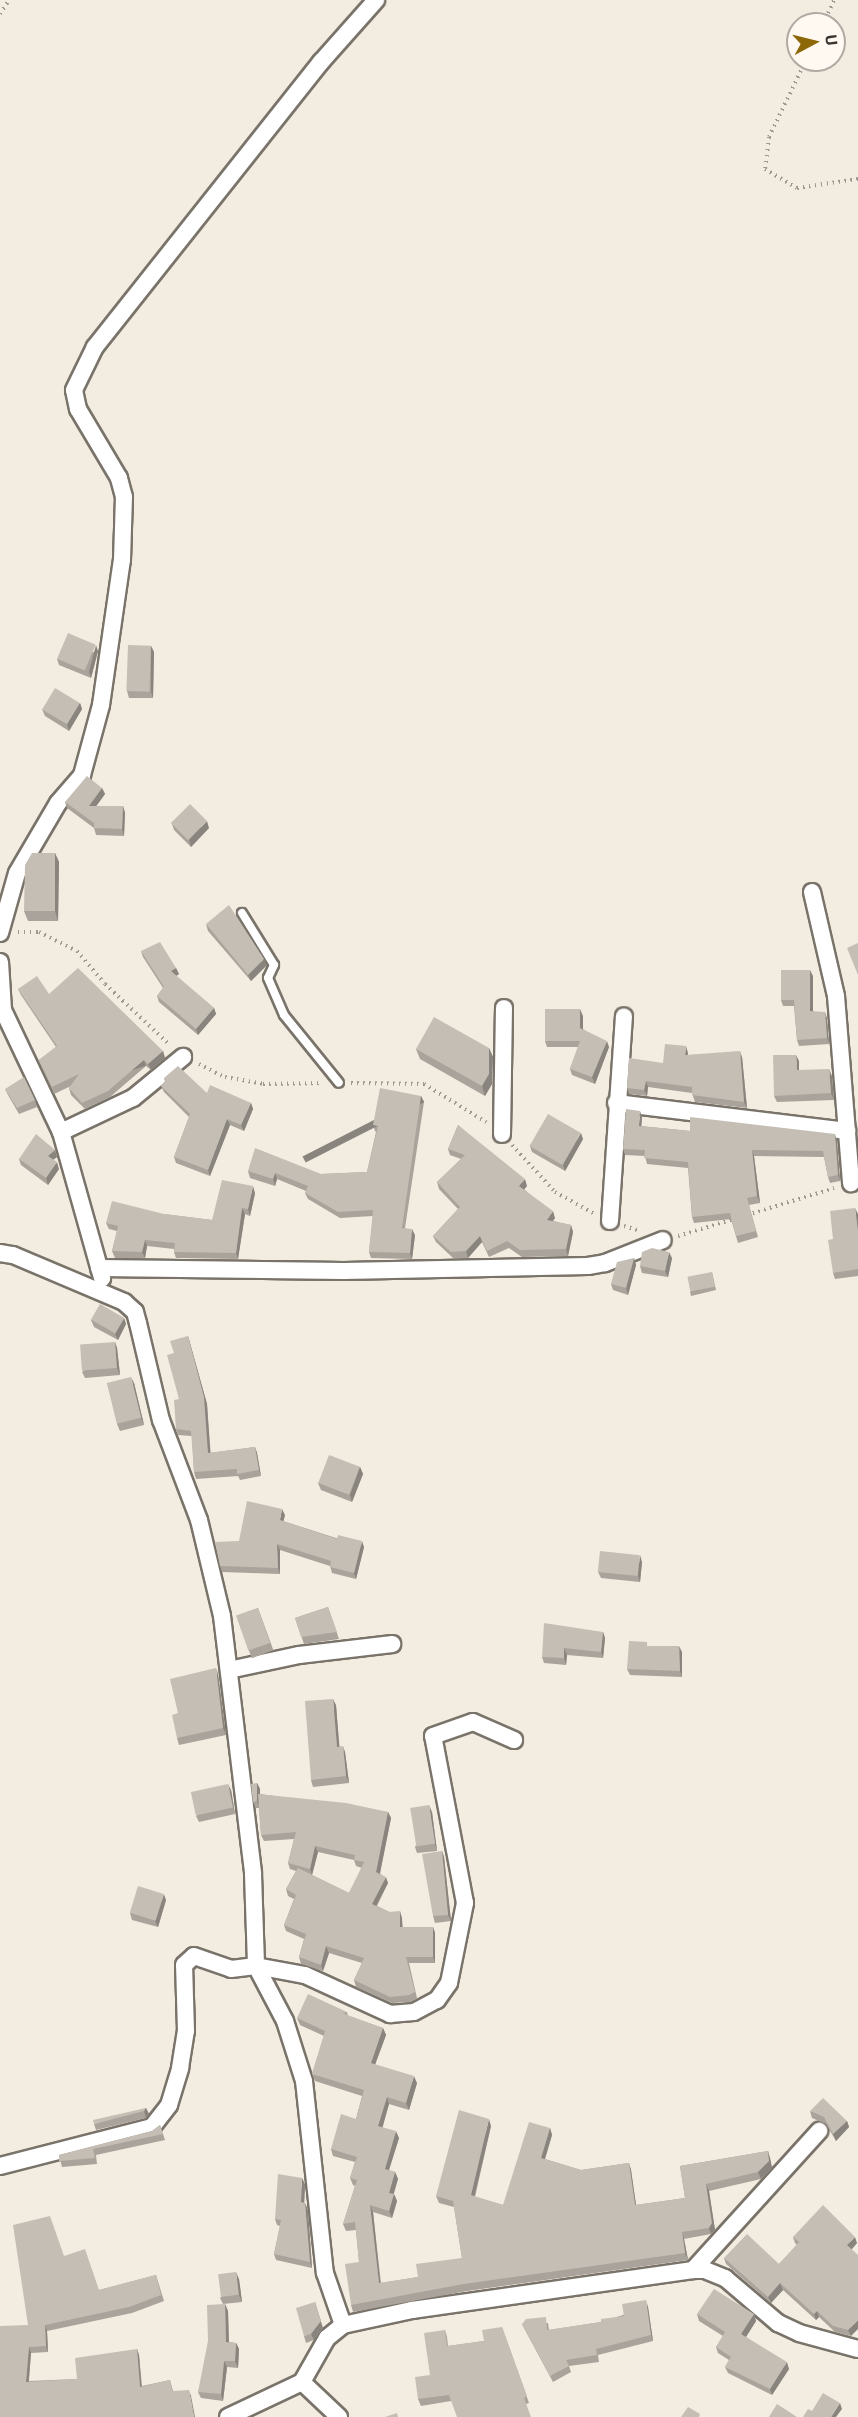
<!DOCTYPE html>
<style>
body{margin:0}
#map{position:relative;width:858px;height:2417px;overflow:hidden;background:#f3ece1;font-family:"Exo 2",sans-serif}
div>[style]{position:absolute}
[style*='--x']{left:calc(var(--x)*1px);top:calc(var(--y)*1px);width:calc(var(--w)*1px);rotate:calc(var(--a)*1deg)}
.path>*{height:4px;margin-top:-2px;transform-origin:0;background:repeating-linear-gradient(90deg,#9d9890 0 1.5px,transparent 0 6px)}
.roads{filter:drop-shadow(2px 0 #79736a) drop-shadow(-2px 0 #79736a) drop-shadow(0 2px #79736a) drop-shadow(0 -2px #79736a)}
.lane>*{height:8px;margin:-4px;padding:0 4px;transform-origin:4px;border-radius:4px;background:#fff}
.street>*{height:16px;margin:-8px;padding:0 8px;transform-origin:8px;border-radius:8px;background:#fff}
.wall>*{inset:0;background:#a9a39b;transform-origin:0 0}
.shaded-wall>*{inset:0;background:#89857e;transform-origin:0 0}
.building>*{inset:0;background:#c4beb4;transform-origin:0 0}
span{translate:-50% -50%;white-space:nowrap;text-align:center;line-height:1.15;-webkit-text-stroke:6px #fff9f1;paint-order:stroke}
.north{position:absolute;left:786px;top:12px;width:60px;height:60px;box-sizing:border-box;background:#fff9f1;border:2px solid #afaba4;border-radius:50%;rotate:83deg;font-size:16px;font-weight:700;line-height:24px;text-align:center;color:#383531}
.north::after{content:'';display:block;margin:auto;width:21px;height:27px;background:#8c6809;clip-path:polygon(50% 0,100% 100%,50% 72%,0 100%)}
</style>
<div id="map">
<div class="path">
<div style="--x:0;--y:14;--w:17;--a:-57"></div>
<div style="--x:823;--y:24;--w:26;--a:-65"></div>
<div style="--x:806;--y:60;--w:85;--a:115.7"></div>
<div style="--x:769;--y:137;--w:32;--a:97"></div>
<div style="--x:765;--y:169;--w:37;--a:31"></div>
<div style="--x:797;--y:188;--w:62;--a:-8.4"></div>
<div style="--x:18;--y:932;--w:21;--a:0"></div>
<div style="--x:39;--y:932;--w:42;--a:26.6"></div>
<div style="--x:77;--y:951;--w:43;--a:49.7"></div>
<div style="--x:105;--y:984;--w:89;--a:43.2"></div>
<div style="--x:199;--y:1064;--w:29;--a:27"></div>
<div style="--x:225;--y:1077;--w:39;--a:10"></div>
<div style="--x:263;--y:1084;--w:60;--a:-1"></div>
<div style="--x:351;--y:1083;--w:73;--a:0.8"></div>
<div style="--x:424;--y:1084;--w:73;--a:31.5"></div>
<div style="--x:512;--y:1145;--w:64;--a:47.5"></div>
<div style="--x:555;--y:1192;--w:46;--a:28.8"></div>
<div style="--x:747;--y:1215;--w:91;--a:-17.2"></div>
<div style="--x:624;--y:1226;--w:17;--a:17"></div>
<div style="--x:678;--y:1236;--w:59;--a:-16.9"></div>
</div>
<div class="roads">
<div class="lane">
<div style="--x:242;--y:913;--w:61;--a:58.4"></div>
<div style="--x:274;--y:965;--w:14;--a:115"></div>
<div style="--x:268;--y:978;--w:40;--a:66.6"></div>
<div style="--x:284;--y:1015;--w:87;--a:51"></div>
</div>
<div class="street">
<div style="--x:812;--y:892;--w:107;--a:77"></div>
<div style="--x:836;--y:996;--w:188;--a:85.4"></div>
<div style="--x:0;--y:933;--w:62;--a:-74.2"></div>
<div style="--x:17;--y:873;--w:81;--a:-59.6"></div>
<div style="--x:58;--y:803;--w:37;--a:-49"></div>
<div style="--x:82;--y:775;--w:73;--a:-74.8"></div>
<div style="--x:101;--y:705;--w:147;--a:-81.8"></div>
<div style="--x:122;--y:560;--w:63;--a:-88.2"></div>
<div style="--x:124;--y:497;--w:20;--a:-105"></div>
<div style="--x:119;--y:478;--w:80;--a:-120.7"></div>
<div style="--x:78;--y:409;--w:19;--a:-102"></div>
<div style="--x:74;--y:390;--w:48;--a:-64"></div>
<div style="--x:95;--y:347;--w:364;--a:-51.6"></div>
<div style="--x:321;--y:62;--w:83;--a:-48.4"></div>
<div style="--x:0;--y:962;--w:48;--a:86.4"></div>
<div style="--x:3;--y:1010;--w:135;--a:64.6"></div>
<div style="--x:61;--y:1132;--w:152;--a:74.3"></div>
<div style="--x:616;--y:1103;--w:233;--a:6.9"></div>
<div style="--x:61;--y:1132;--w:80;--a:-25.3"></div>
<div style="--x:133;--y:1098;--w:65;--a:-39.4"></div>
<div style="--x:502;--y:1134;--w:126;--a:-89.1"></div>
<div style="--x:610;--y:1221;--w:205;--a:-86.1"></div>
<div style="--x:0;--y:1253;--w:13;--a:9"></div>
<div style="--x:13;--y:1255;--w:121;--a:22.9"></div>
<div style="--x:124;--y:1302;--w:15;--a:42"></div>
<div style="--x:135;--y:1312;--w:11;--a:75"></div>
<div style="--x:138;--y:1323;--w:100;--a:76.7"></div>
<div style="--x:161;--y:1420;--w:107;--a:69.2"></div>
<div style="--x:199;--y:1520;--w:99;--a:76.5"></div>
<div style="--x:222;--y:1616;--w:260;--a:83.1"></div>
<div style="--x:253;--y:1874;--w:92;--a:88.1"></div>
<div style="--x:256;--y:1966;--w:62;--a:62.2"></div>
<div style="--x:285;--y:2021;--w:63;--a:72.4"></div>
<div style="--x:304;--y:2081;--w:193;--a:83.8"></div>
<div style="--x:325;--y:2273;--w:55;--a:70.9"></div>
<div style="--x:99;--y:1268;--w:245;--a:0.7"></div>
<div style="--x:344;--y:1271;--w:244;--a:-1.2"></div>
<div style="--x:588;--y:1266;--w:17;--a:-10"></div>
<div style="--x:605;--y:1263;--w:62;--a:-21.6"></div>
<div style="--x:229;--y:1670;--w:72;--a:-12.1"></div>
<div style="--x:299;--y:1655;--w:94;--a:-6.7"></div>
<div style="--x:0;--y:2166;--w:157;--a:-14.4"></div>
<div style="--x:152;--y:2127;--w:28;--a:-52"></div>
<div style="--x:169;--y:2105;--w:39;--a:-73"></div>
<div style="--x:180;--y:2068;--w:37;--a:-81"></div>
<div style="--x:186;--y:2031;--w:66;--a:-91.7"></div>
<div style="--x:184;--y:1965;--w:13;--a:-42"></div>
<div style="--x:194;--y:1956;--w:39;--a:19"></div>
<div style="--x:231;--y:1969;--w:25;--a:-7"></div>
<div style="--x:256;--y:1966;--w:50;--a:10.4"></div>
<div style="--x:305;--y:1975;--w:94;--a:24.6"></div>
<div style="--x:390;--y:2014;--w:24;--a:-5"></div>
<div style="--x:414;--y:2012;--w:26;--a:-28"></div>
<div style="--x:437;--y:2000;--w:21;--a:-55"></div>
<div style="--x:449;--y:1983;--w:82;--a:-78.7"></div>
<div style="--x:465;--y:1903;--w:170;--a:-100.8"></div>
<div style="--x:433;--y:1736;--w:42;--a:-19.3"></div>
<div style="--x:473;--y:1722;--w:45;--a:23.7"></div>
<div style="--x:693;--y:2270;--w:188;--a:-47.8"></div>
<div style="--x:302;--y:2382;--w:51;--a:43.4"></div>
<div style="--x:228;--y:2417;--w:82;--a:-25.3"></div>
<div style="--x:302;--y:2382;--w:51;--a:-60.4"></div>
<div style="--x:327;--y:2338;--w:21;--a:-39"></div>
<div style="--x:343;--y:2325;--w:71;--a:-12.3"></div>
<div style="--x:412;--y:2310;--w:284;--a:-8.1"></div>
<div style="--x:693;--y:2270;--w:12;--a:0"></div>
<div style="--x:705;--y:2270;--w:22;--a:22"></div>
<div style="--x:725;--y:2278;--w:70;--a:40.3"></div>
<div style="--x:778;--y:2323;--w:23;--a:25"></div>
<div style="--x:799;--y:2333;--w:61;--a:15.2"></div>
</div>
</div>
<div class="wall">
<div style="clip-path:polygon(151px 646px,154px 652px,153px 698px,129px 698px,127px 691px)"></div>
<div style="clip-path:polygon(98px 651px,91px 678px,59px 665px,57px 659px)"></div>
<div style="clip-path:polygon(80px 703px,82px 709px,69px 731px,45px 716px,42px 709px)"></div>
<div style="clip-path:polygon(102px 788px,105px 794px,96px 806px,123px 806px,125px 813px,124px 836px,96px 835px,94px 828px,67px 808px,65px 802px)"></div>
<div style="clip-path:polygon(172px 824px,209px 828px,191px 847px,174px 830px)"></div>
<div style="clip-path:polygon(55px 853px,59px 862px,58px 921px,28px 921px,24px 911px)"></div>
<div style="clip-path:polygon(206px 924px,267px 965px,251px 981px,208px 931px)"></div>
<div style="clip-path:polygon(141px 951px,176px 968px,179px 974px,176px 976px,214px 1008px,216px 1014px,198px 1035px,159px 1002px,157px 996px,163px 988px,143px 957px)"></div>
<div style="clip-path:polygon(813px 976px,813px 1011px,827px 1018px,829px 1044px,799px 1046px,797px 1040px,794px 1006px,783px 1006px,781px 1000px)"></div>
<div style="clip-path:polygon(18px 989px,49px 994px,163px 1051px,165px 1058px,151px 1070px,146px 1066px,110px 1097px,85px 1109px,71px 1095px,69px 1088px,71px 1086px,54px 1094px,39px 1060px,56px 1047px,21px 995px)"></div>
<div style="clip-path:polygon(583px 1016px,583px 1029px,609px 1047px,595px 1084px,572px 1075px,570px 1069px,578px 1047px,547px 1047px,545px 1041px)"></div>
<div style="clip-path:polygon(489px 1048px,493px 1057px,492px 1084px,485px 1096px,420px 1059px,416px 1049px)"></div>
<div style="clip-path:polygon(688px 1053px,688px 1055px,742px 1057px,747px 1108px,695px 1102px,692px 1093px,648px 1087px,647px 1096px,629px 1094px,627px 1088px,663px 1063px)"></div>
<div style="clip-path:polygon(799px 1061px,799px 1070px,832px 1076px,834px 1100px,777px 1102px,774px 1096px)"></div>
<div style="clip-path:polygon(164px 1078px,207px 1093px,251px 1103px,253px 1109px,244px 1131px,230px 1125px,210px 1176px,176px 1163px,174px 1157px,189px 1117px,164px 1092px,161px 1086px,165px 1081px)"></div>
<div style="clip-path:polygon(5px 1089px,35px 1100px,37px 1107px,19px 1114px,8px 1095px)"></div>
<div style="clip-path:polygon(421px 1096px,424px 1102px,405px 1228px,415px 1235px,412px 1259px,371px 1258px,369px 1252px,373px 1216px,340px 1218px,308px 1199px,305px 1193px,306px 1191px,277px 1179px,275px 1186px,250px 1178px,248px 1171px,321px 1174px,367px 1172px,376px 1132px,375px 1131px,373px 1125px)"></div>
<div style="clip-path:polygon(642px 1117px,641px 1126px,690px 1131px,837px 1140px,840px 1181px,830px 1183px,828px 1177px,824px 1157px,754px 1156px,760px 1203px,749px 1205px,758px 1237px,738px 1243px,731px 1219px,694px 1223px,692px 1217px,688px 1168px,647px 1164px,645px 1156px,625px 1155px,623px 1149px)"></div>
<div style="clip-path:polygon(458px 1125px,527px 1186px,524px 1189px,555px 1218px,553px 1221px,571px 1225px,573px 1232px,568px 1256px,522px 1257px,509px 1248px,489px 1257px,482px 1242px,468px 1258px,453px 1258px,436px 1242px,433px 1236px,458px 1209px,439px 1189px,437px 1182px,461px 1159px,450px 1155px,448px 1149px)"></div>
<div style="clip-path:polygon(583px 1139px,565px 1171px,532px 1152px,530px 1146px)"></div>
<div style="clip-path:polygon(55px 1150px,57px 1157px,53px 1160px,59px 1169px,48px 1185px,21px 1165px,19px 1159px)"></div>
<div style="clip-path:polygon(255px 1193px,250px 1216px,245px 1214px,238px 1259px,176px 1258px,174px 1252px,174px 1249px,147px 1246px,145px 1258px,115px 1258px,112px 1251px,117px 1231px,109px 1229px,106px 1223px,164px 1214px,212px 1220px)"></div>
<div style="clip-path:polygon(858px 1214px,858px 1276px,835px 1279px,833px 1273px,833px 1239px)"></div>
<div style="clip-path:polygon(634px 1258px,636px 1265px,628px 1295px,613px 1290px,611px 1284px)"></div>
<div style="clip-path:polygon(672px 1258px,668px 1277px,642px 1273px,640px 1266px)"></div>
<div style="clip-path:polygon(712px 1272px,716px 1290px,691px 1296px,690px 1292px)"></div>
<div style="clip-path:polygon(124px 1318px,126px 1324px,118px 1340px,94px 1327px,91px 1320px)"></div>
<div style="clip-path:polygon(188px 1336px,207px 1404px,210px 1453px,255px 1447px,257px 1453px,261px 1476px,240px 1480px,238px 1476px,196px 1479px,194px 1472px,192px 1436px,178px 1435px,176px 1429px,179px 1399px,174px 1353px)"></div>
<div style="clip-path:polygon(115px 1342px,117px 1348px,120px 1375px,85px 1378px,82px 1372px)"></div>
<div style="clip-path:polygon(134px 1383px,144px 1425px,120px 1431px,117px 1424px)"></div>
<div style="clip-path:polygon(360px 1467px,363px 1474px,352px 1502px,321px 1490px,318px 1483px)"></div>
<div style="clip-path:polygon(285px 1515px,283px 1521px,364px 1547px,356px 1579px,332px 1573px,330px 1566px,280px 1550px,280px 1574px,222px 1572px,220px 1566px,239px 1541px)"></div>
<div style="clip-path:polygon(642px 1562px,640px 1582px,601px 1578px,598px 1572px)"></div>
<div style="clip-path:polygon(328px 1607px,339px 1639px,304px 1644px,295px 1618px)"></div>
<div style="left:258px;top:1608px;width:45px;height:23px;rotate:70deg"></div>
<div style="clip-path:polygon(603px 1632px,605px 1638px,603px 1658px,567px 1655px,566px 1665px,544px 1663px,542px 1657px)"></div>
<div style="clip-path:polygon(649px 1646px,682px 1652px,682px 1677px,630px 1675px,627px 1669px)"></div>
<div style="clip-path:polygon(218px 1674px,226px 1735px,179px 1745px,177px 1738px,178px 1713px)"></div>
<div style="clip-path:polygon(336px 1705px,339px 1746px,345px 1752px,349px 1783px,313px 1787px,311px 1780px)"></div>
<div style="clip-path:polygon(evenodd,257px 1783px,260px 1789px,260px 1794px,388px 1812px,391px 1818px,380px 1873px,388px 1883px,377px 1906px,402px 1918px,402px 1927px,433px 1927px,435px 1933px,435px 1963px,409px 1963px,417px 1998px,411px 2002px,392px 2003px,356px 1987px,354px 1980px,362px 1963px,329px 1953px,323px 1971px,301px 1964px,299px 1957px,304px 1939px,286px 1931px,284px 1925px,294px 1899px,288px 1896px,286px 1889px,296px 1871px,290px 1869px,288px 1863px,294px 1839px,264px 1841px,261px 1835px,259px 1808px,256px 1808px,253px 1802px,257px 1783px,318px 1852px,354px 1860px,356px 1866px,362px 1868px,349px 1893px,312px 1875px,318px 1852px)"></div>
<div style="clip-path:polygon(231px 1790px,235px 1814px,199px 1822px,196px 1816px)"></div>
<div style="clip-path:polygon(432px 1812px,437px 1851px,417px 1853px,415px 1847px)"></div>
<div style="clip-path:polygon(442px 1851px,444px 1857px,451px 1921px,435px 1923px,433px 1916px)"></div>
<div style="clip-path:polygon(166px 1900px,158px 1927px,132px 1920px,130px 1913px)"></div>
<div style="clip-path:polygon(347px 2012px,348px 2016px,383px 2028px,386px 2035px,375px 2065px,417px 2083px,409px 2110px,389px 2104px,382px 2127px,399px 2138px,389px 2170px,395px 2172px,398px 2179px,393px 2194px,394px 2194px,397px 2201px,392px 2218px,373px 2212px,381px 2283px,418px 2277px,462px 2258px,454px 2207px,439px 2203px,436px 2196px,491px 2126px,475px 2197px,503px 2205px,550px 2128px,552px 2135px,545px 2159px,581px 2170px,629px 2163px,631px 2170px,636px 2205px,685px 2198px,680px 2166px,768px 2151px,770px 2158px,772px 2168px,761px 2179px,709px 2191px,715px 2230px,711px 2234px,684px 2239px,688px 2260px,467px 2291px,353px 2312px,351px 2305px,359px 2262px,356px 2230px,346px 2231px,343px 2224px,355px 2186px,353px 2185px,350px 2178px,355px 2162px,333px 2156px,331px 2149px,356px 2119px,362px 2096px,315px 2081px,312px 2074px,324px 2036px,300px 2025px,297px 2018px)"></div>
<div style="clip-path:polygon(146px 2108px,149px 2114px,146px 2118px,96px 2130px,94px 2124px)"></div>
<div style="clip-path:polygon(810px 2111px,847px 2121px,849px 2127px,836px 2141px,826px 2124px,812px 2118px)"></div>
<div style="clip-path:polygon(160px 2125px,165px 2140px,96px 2155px,97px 2164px,62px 2167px,59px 2155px,152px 2131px)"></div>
<div style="clip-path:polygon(305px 2184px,304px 2203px,305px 2203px,308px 2210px,312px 2268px,276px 2260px,274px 2254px,280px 2226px,277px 2225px,275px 2219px)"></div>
<div style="clip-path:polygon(793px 2237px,857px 2243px,852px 2249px,851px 2336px,835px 2332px,819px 2317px,816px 2320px,783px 2290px,771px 2303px,726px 2264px,724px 2258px,779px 2264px,797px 2245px,795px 2243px)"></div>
<div style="clip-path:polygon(64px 2256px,99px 2290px,156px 2275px,164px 2301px,132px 2313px,47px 2331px,48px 2352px,31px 2353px,29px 2381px,77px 2379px,137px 2349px,139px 2355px,142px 2386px,170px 2380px,173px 2391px,191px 2396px,0 2417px,28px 2325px)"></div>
<div style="clip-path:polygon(239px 2279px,242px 2302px,223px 2304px,220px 2298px)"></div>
<div style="clip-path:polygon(225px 2304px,228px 2311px,229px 2342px,236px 2343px,239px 2349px,238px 2368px,227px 2367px,223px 2401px,201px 2398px,198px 2392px)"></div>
<div style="clip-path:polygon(648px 2307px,653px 2341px,598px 2355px,599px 2362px,569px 2366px,571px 2372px,553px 2382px,525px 2330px,522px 2324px,548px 2323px,549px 2330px,601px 2322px)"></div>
<div style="clip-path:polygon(697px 2314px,754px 2314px,756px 2321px,746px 2337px,789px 2369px,772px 2395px,728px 2373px,725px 2367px,729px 2360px,718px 2353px,716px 2347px,723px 2336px,699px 2321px)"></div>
<div style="clip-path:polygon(502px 2327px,529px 2403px,526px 2404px,451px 2401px,421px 2406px,418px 2399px,430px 2375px,445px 2330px,447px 2337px,448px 2346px,484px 2341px)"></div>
<div style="clip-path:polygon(323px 2328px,314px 2340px,306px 2343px,304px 2336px)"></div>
</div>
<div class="shaded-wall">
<div style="clip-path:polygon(96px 645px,98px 651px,91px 678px,89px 672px)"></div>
<div style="clip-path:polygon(151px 646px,154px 652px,153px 698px,151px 692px)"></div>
<div style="clip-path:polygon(80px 703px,82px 709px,69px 731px,67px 724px)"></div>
<div style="clip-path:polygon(102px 788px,105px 794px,92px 812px,89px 806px)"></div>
<div style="clip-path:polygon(123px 806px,125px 813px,124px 836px,122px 829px)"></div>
<div style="clip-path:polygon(207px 821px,209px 828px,191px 847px,189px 840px)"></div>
<div style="clip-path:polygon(55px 853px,59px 862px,58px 921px,55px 911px)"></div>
<div style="clip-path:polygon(264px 959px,267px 965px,251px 981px,248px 975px)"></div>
<div style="clip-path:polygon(176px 968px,179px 974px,173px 978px,171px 971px)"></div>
<div style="clip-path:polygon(810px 970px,813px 976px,813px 1017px,810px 1011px)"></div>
<div style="clip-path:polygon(214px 1008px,216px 1014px,198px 1035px,196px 1029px)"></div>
<div style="clip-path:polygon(580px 1009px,583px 1016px,583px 1035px,580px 1028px)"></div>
<div style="clip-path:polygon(825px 1012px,827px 1018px,829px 1044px,827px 1038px)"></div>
<div style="clip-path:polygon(607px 1041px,609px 1047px,595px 1084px,592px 1077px)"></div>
<div style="clip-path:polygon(686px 1046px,688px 1053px,687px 1062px,685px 1055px)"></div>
<div style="clip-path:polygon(489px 1048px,493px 1057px,492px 1084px,485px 1096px,482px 1086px)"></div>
<div style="clip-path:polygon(163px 1051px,165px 1058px,151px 1070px,148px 1064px)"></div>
<div style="clip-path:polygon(740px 1051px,742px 1057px,747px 1108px,744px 1102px)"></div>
<div style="clip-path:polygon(796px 1055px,799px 1061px,799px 1077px,797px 1070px)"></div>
<div style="left:144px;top:1060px;width:6px;height:48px;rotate:72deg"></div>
<div style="clip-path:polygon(829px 1069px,832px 1076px,834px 1100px,831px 1093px)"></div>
<div style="clip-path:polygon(646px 1081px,648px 1087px,647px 1096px,644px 1090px)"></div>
<div style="left:421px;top:1096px;width:7px;height:133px;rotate:63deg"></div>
<div style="clip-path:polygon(251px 1103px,253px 1109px,244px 1131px,241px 1125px)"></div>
<div style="clip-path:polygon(640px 1111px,642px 1117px,641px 1132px,639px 1126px)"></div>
<div style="clip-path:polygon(227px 1119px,230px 1125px,210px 1176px,208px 1170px)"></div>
<div style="clip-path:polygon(581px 1133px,583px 1139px,565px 1171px,563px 1165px)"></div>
<div style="clip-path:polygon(835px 1134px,837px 1140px,840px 1181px,838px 1175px)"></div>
<div style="clip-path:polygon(55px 1150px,57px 1157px,50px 1162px,48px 1156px)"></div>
<div style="clip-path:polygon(752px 1150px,754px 1156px,760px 1203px,757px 1196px)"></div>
<div style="clip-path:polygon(57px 1162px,59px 1169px,48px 1185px,46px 1178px)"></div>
<div style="clip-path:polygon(275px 1173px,277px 1179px,275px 1186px,273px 1179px)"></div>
<div style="clip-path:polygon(525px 1179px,527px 1186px,522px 1192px,519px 1186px)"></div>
<div style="clip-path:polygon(253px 1186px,255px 1193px,250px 1216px,248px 1209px)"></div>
<div style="clip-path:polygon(242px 1208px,245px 1214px,238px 1259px,236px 1253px)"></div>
<div style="clip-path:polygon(855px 1208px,858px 1214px,858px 1231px)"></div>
<div style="clip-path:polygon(553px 1211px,555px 1218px,549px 1226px,547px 1220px)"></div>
<div style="clip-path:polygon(571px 1225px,573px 1232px,568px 1256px,566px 1249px)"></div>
<div style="clip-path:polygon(412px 1229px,415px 1235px,412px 1259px,410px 1253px)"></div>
<div style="clip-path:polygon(480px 1236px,482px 1242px,468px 1258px,466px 1251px)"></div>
<div style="clip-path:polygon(145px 1240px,147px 1246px,145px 1258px,142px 1252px)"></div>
<div style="clip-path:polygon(669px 1252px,672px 1258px,668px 1277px,665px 1271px)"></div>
<div style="clip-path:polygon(634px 1258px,636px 1265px,628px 1295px,626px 1288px)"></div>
<div style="clip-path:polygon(124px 1318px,126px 1324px,118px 1340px,115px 1334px)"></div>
<div style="clip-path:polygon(188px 1336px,207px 1404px,211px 1459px,208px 1453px)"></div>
<div style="clip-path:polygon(115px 1342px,117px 1348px,120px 1375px,117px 1368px)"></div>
<div style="clip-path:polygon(131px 1377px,134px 1383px,144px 1425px,141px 1418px)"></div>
<div style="clip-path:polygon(255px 1447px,257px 1453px,261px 1476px,259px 1470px)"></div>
<div style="clip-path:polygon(360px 1467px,363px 1474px,352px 1502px,350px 1495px)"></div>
<div style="clip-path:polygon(282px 1509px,285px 1515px,282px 1527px,280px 1520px)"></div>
<div style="clip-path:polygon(362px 1541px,364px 1547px,356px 1579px,354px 1573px)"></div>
<div style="clip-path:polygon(277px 1544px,280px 1550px,280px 1574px,278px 1568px)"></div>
<div style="clip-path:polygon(640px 1555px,642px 1562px,640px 1582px,638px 1576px)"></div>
<div style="clip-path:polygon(603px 1632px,605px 1638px,603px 1658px,601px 1652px)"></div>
<div style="clip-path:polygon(679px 1646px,682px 1652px,682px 1677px,680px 1671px)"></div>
<div style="clip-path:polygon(564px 1648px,567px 1655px,566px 1665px,564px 1658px)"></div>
<div style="clip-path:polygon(216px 1668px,218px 1674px,226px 1735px,223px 1728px)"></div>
<div style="clip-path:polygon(333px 1699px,336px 1705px,340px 1753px,337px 1747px)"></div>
<div style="clip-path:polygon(343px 1746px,345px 1752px,349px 1783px,346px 1776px)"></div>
<div style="clip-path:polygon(257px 1783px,260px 1789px,260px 1808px,257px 1801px)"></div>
<div style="clip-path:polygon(228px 1784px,231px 1790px,235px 1814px,233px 1807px)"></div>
<div style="clip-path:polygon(429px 1805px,432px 1812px,437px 1851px,435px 1844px)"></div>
<div style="clip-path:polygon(388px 1812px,391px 1818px,379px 1878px,376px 1872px)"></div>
<div style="clip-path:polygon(315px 1846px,318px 1852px,312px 1875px,310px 1869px)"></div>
<div style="clip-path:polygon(442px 1851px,444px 1857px,451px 1921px,448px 1915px)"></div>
<div style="clip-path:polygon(386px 1877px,388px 1883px,374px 1910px,372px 1904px)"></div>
<div style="clip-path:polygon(164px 1894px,166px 1900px,158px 1927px,155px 1921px)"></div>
<div style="clip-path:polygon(400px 1911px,402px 1918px,403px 1933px,400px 1927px)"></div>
<div style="clip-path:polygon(433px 1927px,435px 1933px,435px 1963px,433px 1957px)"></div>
<div style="clip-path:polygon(326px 1946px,329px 1953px,323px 1971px,321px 1965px)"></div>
<div style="clip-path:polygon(383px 2028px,386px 2035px,373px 2070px,371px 2063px)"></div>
<div style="clip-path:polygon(414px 2076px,417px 2083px,409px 2110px,406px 2103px)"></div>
<div style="clip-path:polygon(387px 2097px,389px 2104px,381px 2133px,378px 2126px)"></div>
<div style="clip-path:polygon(146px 2108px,149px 2114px,146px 2118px,144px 2111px)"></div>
<div style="clip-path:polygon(489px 2119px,491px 2126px,473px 2202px,471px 2195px)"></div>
<div style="clip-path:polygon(847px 2121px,849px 2127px,836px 2141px,833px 2134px)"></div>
<div style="clip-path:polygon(550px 2128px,552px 2135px,543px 2165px,541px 2158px)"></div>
<div style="clip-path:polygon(396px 2131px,399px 2138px,387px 2176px,385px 2169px)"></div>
<div style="clip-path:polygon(768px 2151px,770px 2158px,772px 2168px,761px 2179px,758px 2172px)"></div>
<div style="clip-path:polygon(629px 2163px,631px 2170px,637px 2212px,635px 2205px)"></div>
<div style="clip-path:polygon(395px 2172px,398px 2179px,392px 2200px,389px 2193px)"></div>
<div style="clip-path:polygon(302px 2178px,305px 2184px,304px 2209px,301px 2202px)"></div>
<div style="clip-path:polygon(706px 2184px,709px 2191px,715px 2230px,711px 2234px,709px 2228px)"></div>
<div style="clip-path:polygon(394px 2194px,397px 2201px,392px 2218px,389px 2211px)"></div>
<div style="clip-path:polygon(305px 2203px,308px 2210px,312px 2268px,310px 2262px)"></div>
<div style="clip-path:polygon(370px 2205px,373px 2212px,381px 2290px,379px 2283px)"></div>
<div style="clip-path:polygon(682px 2232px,684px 2239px,688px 2260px,685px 2253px)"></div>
<div style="clip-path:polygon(855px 2237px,857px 2243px,850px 2251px,847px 2245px)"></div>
<div style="clip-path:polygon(236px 2272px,239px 2279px,242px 2302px,239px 2295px)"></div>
<div style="clip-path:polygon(780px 2283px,783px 2290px,771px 2303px,768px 2297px)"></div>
<div style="clip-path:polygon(646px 2300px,648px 2307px,653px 2341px,651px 2335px)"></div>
<div style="clip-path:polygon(315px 2302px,323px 2328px,314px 2340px,311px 2334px)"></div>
<div style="clip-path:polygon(225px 2304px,228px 2311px,229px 2348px,226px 2342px)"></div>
<div style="clip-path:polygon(817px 2311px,819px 2317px,816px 2320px,814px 2314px)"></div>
<div style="clip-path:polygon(754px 2314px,756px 2321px,744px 2340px,741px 2334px)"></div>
<div style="clip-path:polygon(858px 2320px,858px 2329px,851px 2336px,848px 2330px)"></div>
<div style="clip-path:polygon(45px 2325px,47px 2331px,48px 2352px,46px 2346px)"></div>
<div style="clip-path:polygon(236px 2343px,239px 2349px,238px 2368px,235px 2361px)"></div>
<div style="clip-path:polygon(29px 2347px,31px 2353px,28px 2388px,26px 2382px)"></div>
<div style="clip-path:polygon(137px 2349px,139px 2355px,142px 2393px,140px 2387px)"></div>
<div style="clip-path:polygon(224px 2361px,227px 2367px,223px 2401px,221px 2394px)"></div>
<div style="clip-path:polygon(787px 2362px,789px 2369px,772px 2395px,770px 2389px)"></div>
<div style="clip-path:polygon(189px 2390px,191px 2396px,195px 2417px,194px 2417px)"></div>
<div style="clip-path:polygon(840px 2403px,842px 2409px,836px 2417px,831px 2417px)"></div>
</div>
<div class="building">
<div style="left:68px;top:633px;width:30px;height:28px;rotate:23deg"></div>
<div style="left:128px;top:645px;width:23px;height:46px;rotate:2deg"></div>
<div style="left:55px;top:688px;width:29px;height:25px;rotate:31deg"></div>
<div style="clip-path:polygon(87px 776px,102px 788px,89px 806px,123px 806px,122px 829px,94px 828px,94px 823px,65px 802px)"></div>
<div style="left:190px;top:804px;width:24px;height:27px;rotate:45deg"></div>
<div style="clip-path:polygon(32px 853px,55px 853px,55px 911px,24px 911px,25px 865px)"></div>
<div style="clip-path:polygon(229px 905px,264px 959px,248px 975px,206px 924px)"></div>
<div style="clip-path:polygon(160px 942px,176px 968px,171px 971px,214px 1008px,196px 1029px,157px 996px,164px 987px,141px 951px)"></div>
<div style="clip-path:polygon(858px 943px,858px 975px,847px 948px)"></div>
<div style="clip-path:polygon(78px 968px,163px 1051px,148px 1064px,144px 1060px,108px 1091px,82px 1103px,69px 1088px,79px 1074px,52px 1087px,39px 1060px,57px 1046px,18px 989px,37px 976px,49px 994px)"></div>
<div style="clip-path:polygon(781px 970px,810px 970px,810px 1011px,825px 1012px,827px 1038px,797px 1040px,794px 1000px,781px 1000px)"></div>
<div style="clip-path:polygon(545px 1009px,580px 1009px,580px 1028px,607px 1041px,592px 1077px,570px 1069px,580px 1041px,545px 1041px)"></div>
<div style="clip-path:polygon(434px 1017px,489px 1048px,489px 1074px,482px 1086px,416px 1049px)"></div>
<div style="clip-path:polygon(665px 1044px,686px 1046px,685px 1055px,740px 1051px,744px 1102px,692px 1095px,692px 1087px,646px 1081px,644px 1090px,627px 1088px,629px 1058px,663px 1063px)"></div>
<div style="clip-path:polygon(773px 1055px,796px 1055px,797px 1070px,829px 1069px,831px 1093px,774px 1096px)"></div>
<div style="clip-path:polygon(178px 1066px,207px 1093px,210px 1085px,251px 1103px,241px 1125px,227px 1119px,208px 1170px,174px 1157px,190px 1114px,161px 1086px,166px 1080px,164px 1078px)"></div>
<div style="clip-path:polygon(24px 1077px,35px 1100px,17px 1108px,5px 1089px)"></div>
<div style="clip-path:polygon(380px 1088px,421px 1096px,402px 1228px,412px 1229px,410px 1253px,369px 1252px,373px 1210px,338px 1212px,305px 1193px,308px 1186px,275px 1173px,273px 1179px,248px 1171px,255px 1148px,321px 1174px,367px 1172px,378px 1126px,373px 1125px)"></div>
<div style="clip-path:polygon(626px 1109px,640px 1111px,639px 1126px,690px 1131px,690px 1117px,835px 1134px,838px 1175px,828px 1177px,823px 1151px,752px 1150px,757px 1196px,747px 1198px,756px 1231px,736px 1236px,730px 1213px,692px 1217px,688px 1162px,644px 1158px,645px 1150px,623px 1149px)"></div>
<div style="left:548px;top:1114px;width:38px;height:37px;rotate:30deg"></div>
<div style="clip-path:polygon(458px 1125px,525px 1179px,519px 1186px,553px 1211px,547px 1220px,571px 1225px,566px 1249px,520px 1250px,507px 1241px,487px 1251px,480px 1236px,466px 1251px,451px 1252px,433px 1236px,460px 1207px,437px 1182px,465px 1155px,448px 1149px)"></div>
<div style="clip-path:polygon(36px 1134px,55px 1150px,48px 1156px,57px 1162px,46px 1178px,19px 1159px)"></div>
<div style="clip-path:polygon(222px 1180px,253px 1186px,248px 1209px,242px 1208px,236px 1253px,174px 1252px,175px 1243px,145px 1240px,142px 1252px,112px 1251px,118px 1226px,106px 1223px,112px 1201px,164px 1214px,212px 1220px)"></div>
<div style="clip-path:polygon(855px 1208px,858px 1231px,858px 1269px,833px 1273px,828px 1240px,833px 1239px,830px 1211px)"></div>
<div style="clip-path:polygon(652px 1248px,669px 1252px,665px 1271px,640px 1266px,642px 1252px)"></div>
<div style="clip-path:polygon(634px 1258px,626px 1288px,611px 1284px,617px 1262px)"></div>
<div style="left:712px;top:1272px;width:15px;height:25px;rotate:79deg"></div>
<div style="left:100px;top:1304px;width:28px;height:18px;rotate:30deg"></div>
<div style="clip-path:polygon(188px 1336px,204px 1397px,208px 1453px,255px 1447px,259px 1470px,237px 1474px,237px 1469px,194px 1472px,191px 1431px,176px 1429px,174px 1400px,179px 1399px,167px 1355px,174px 1353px,170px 1341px)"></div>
<div style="left:115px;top:1342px;width:26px;height:35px;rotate:86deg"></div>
<div style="left:131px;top:1377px;width:42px;height:25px;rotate:76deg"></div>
<div style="left:329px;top:1455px;width:33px;height:30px;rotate:21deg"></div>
<div style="clip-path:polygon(247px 1501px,282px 1509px,280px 1520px,337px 1539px,338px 1535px,362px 1541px,354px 1573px,330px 1567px,331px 1561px,277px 1544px,278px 1568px,220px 1566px,215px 1542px,239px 1541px)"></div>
<div style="left:600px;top:1551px;width:40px;height:21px;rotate:6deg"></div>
<div style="clip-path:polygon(328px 1607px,337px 1632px,301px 1637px,295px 1618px)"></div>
<div style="left:258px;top:1608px;width:37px;height:23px;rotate:71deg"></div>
<div style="clip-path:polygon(544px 1623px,603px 1632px,601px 1652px,564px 1648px,564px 1658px,542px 1657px)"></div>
<div style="clip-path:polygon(629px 1641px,647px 1642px,647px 1646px,679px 1646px,680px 1671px,627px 1669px)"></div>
<div style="clip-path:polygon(216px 1668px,223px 1728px,177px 1738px,172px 1715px,178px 1713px,170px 1679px)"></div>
<div style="clip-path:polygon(333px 1699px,337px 1747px,343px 1746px,346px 1776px,311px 1780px,305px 1701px)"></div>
<div style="clip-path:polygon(257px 1783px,257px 1801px,253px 1802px,251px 1784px)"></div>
<div style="left:228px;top:1784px;width:24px;height:38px;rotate:78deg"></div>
<div style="clip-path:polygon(258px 1794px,346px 1803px,388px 1812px,376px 1872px,386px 1877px,372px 1904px,389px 1912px,400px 1911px,400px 1927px,433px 1927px,433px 1957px,406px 1957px,415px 1992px,409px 1995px,390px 1997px,354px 1980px,364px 1958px,326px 1946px,321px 1965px,299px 1957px,306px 1934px,284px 1925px,296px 1895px,286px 1889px,298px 1868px,349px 1893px,364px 1862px,354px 1860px,355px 1855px,315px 1846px,310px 1869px,288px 1863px,296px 1832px,261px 1835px)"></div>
<div style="left:429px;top:1805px;width:39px;height:19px;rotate:81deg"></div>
<div style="clip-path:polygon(442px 1851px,448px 1915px,433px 1916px,422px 1854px)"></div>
<div style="left:138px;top:1886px;width:27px;height:28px;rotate:17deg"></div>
<div style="clip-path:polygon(308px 1994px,347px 2012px,342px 2013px,383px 2028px,371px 2063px,414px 2076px,406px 2103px,387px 2097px,378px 2126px,396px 2131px,385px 2169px,395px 2172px,389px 2193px,394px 2194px,389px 2211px,370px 2205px,379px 2283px,418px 2277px,416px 2264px,462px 2258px,453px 2201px,436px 2196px,459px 2110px,489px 2119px,471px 2195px,503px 2205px,529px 2122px,550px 2128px,541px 2158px,581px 2170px,629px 2163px,635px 2205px,685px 2198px,680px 2166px,768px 2151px,769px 2161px,758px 2172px,706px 2184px,712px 2223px,709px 2228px,682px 2232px,685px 2253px,464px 2284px,351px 2305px,345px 2264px,359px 2262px,355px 2222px,343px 2224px,357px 2180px,350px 2178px,357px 2157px,331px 2149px,341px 2114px,356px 2119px,364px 2090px,312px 2074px,325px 2031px,297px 2018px)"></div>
<div style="clip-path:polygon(823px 2098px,847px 2121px,833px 2134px,824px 2117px,810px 2111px)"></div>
<div style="clip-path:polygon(146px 2108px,144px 2111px,94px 2124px,93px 2120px)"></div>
<div style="clip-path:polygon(160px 2125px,163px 2134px,93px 2149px,95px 2158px,59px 2161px,59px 2155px,152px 2131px)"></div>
<div style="clip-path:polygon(278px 2174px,302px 2178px,301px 2202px,305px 2203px,310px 2262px,274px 2254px,281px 2220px,275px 2219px)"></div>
<div style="clip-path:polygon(823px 2205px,855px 2237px,847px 2245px,858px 2255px,858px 2320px,848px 2330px,833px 2326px,817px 2311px,814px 2314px,780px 2283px,768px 2297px,724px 2258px,747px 2234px,779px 2264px,799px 2242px,793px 2237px)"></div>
<div style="clip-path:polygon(50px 2216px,64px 2256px,85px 2249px,99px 2290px,156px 2275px,161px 2295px,129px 2307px,45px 2325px,46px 2346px,29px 2347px,26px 2382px,77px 2379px,75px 2358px,137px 2349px,140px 2387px,170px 2380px,172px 2391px,189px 2390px,194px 2417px,0 2417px,0 2326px,28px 2325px,13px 2225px)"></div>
<div style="left:236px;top:2272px;width:23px;height:18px;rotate:83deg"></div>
<div style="clip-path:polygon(714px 2289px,754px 2314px,741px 2334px,787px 2362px,770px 2389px,725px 2367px,731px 2357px,716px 2347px,725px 2332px,697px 2314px)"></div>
<div style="clip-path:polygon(646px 2300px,651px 2335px,596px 2349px,597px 2355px,566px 2360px,569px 2366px,550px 2376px,522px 2324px,526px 2319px,546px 2317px,547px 2330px,601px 2322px,601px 2319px,624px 2316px,622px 2304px)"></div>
<div style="clip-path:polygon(315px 2302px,321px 2321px,311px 2334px,304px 2336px,296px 2308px)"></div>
<div style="clip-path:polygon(225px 2304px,226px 2342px,236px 2343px,235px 2361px,224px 2361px,221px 2394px,198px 2392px,208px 2341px,207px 2305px)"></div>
<div style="clip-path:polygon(502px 2327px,527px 2396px,524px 2398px,531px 2417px,457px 2417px,449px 2395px,418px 2399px,415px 2377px,430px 2375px,424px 2333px,445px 2330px,447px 2346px,484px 2341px,482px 2330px)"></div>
<div style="clip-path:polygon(823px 2393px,840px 2403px,831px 2417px,803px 2417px,808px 2409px,812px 2411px)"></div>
<div style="clip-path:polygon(777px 2404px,797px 2417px,769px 2417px)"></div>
<div style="clip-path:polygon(688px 2407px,700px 2414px,699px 2417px,681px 2417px)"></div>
<div style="clip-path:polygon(397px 2413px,398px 2417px,385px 2417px)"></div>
</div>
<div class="north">U</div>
</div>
